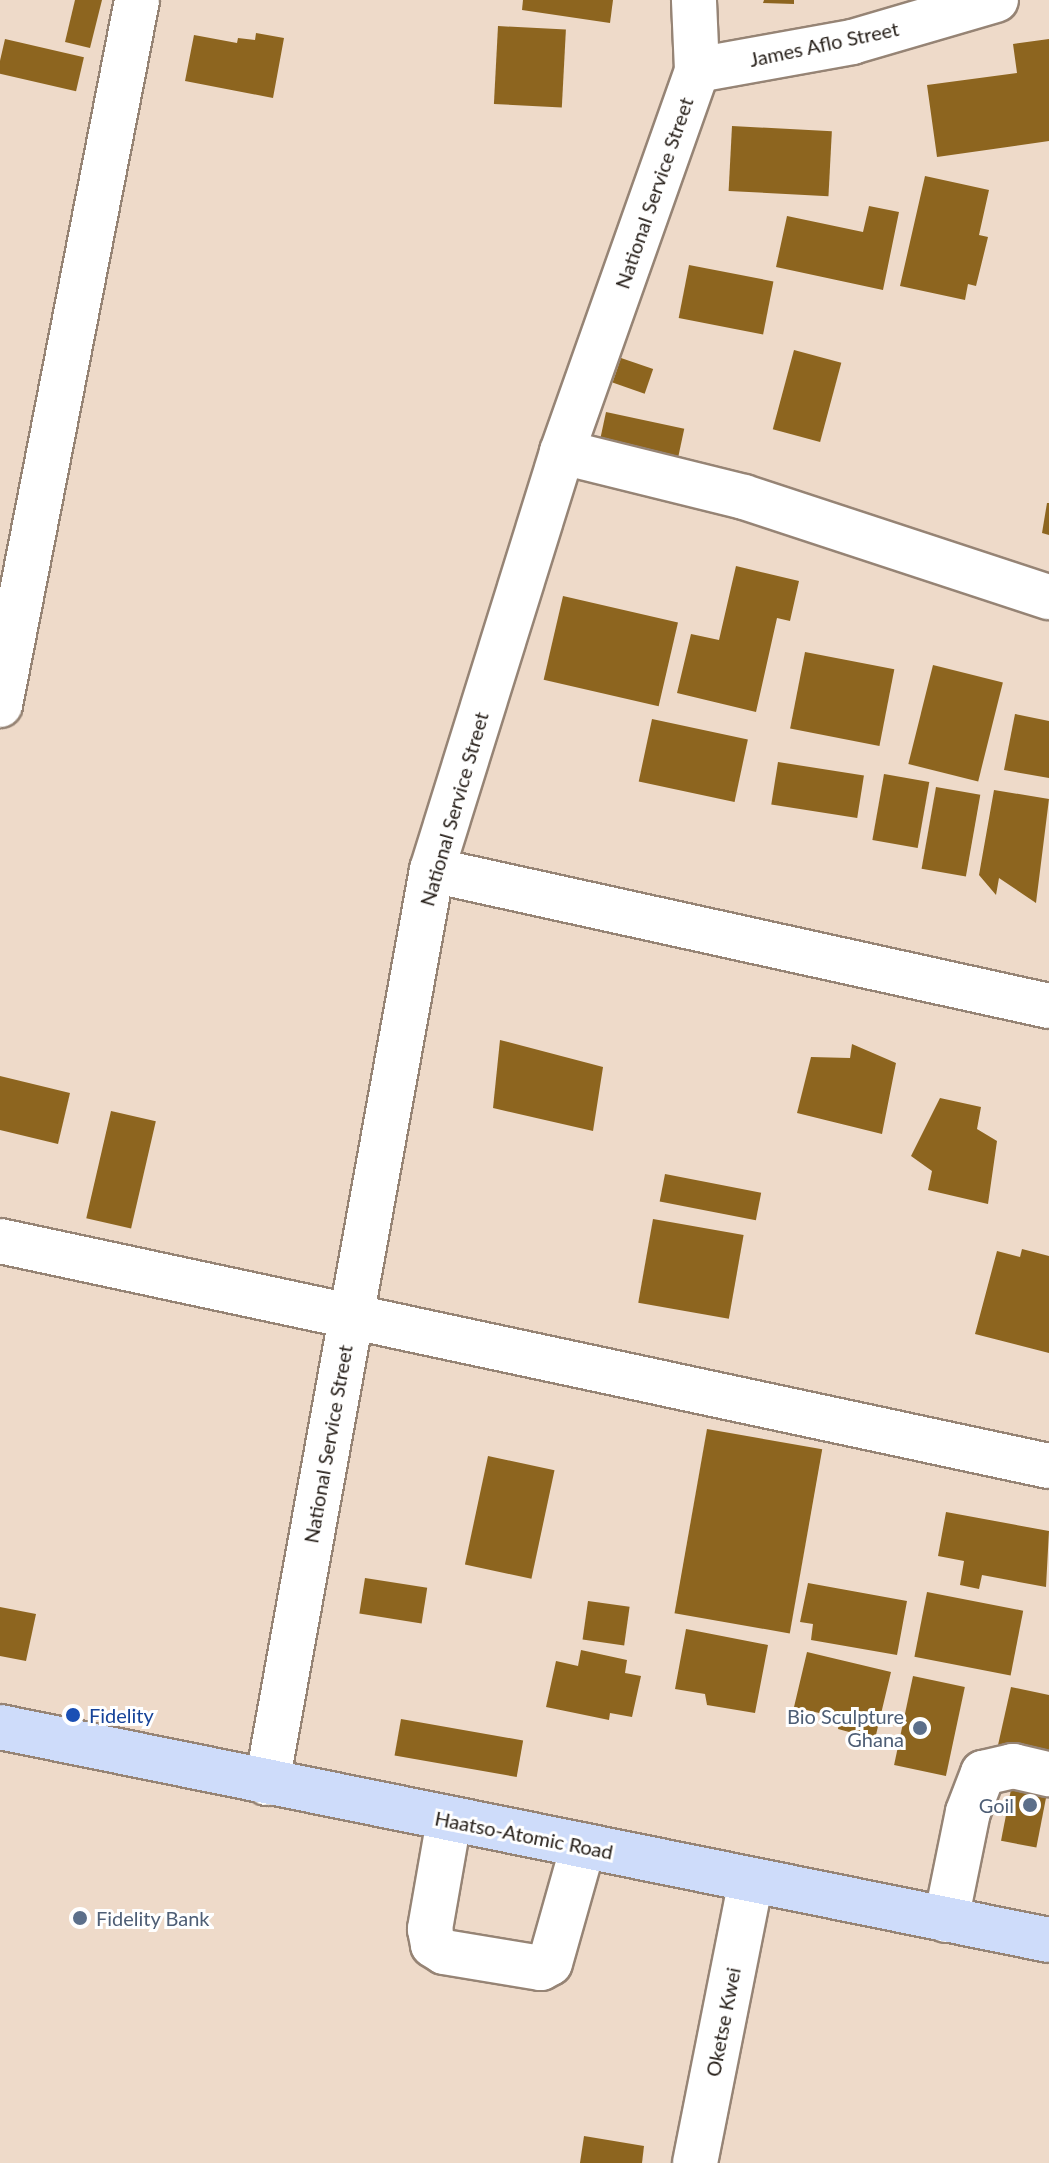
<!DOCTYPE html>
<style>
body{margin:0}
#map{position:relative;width:1049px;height:2163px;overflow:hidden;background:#eedac9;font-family:Lato,sans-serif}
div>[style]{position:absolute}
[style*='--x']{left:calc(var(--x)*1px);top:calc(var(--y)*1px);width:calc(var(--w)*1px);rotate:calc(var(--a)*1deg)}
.building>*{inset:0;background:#8d651f;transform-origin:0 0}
.roads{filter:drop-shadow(2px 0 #968475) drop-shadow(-2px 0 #968475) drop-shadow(0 2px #968475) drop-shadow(0 -2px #968475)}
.minor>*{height:44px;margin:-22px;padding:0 22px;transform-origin:22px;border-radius:22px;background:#fff}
.major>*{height:44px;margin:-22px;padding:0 22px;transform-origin:22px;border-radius:22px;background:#cedcfa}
.dots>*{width:22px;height:22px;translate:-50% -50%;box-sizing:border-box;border:4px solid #fff;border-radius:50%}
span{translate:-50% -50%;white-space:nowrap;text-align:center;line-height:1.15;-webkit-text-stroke:6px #fff;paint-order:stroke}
.street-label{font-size:20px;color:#28211b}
.transit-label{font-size:20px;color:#164399}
.left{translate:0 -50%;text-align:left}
.service-label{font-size:20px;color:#4e5e75}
.right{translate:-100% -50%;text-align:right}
</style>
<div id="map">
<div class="building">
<div style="clip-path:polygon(75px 0,102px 0,90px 48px,65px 42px)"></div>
<div style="clip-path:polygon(523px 0,613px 0,610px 23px,522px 10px)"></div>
<div style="clip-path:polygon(764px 0,794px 0,794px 4px,763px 3px)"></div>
<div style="left:498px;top:26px;width:68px;height:78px;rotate:3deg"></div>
<div style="clip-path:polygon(256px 33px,284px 38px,273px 98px,185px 81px,194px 35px,237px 43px,238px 38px,255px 40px)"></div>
<div style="left:5px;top:39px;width:81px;height:35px;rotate:13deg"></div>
<div style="clip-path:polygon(1049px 39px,1049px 141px,937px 157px,927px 85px,1017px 73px,1013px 44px)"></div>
<div style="left:732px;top:126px;width:100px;height:65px;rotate:3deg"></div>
<div style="clip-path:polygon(925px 176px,989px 190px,979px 235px,988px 237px,976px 286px,968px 284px,965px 300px,900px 286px)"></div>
<div style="clip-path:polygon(869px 206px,899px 212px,883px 290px,776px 267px,787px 216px,863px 232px)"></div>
<div style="left:689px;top:265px;width:86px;height:54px;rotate:11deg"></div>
<div style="left:794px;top:350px;width:49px;height:82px;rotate:15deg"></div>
<div style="left:621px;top:358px;width:34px;height:26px;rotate:19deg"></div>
<div style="left:606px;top:412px;width:80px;height:30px;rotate:12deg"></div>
<div style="clip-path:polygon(1047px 503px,1049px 503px,1049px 535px,1042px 533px)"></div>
<div style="clip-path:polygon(736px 566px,799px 581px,790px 621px,777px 618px,756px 712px,677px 693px,691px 634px,719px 640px)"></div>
<div style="left:563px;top:596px;width:118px;height:86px;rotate:13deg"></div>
<div style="left:805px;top:652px;width:91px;height:78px;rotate:11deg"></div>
<div style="left:933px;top:665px;width:72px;height:102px;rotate:14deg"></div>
<div style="clip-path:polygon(1015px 714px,1049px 721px,1049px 778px,1004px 770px)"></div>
<div style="left:652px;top:719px;width:98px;height:64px;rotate:12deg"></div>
<div style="left:778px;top:762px;width:87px;height:43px;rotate:9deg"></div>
<div style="left:884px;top:774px;width:46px;height:67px;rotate:10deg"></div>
<div style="left:936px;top:787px;width:45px;height:83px;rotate:10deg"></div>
<div style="clip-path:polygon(994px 790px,1049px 799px,1036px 903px,999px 878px,996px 895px,979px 875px)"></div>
<div style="clip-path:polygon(500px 1040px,603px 1067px,593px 1131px,493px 1108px)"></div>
<div style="clip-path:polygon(852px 1044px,896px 1063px,882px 1134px,797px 1113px,811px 1057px,850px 1058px)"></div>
<div style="clip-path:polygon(0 1076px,70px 1093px,58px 1144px,0 1130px)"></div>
<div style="clip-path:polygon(940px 1098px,981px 1107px,977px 1129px,997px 1141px,988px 1204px,928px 1190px,932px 1171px,911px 1156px)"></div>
<div style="left:111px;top:1111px;width:46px;height:110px;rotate:13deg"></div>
<div style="left:665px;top:1174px;width:98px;height:28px;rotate:11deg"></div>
<div style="left:653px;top:1219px;width:92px;height:85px;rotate:10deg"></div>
<div style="clip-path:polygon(1022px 1249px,1049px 1256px,1049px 1353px,975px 1334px,997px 1251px,1020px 1257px)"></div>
<div style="left:707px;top:1429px;width:117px;height:187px;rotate:10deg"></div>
<div style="left:488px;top:1456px;width:68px;height:111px;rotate:12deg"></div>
<div style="clip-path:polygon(946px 1512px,1049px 1531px,1046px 1587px,982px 1575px,979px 1589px,960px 1585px,964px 1561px,938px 1556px)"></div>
<div style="left:365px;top:1578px;width:63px;height:36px;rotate:9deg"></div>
<div style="clip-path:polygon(808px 1583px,907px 1601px,897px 1655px,811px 1640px,813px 1624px,800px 1622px)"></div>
<div style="left:927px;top:1592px;width:98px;height:66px;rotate:11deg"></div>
<div style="left:588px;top:1601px;width:42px;height:39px;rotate:8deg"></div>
<div style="clip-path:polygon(0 1607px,36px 1614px,26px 1661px,0 1656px)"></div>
<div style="clip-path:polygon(686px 1629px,768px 1645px,755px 1713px,707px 1705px,705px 1694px,675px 1689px)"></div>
<div style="clip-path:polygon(581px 1650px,627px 1660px,625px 1673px,641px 1676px,632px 1717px,610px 1713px,609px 1720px,546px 1707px,556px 1661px,578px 1666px)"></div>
<div style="clip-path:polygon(807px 1652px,891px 1672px,875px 1739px,838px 1729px,840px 1718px,794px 1707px)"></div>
<div style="left:913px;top:1676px;width:53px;height:91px;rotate:12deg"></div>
<div style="clip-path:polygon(1011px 1687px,1049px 1695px,1049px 1765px,996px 1754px)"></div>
<div style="left:401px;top:1719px;width:124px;height:37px;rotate:10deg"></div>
<div style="left:1014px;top:1774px;width:36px;height:68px;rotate:11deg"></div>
<div style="clip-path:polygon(584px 2136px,644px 2146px,642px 2163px,580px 2163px)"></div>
</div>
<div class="roads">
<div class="minor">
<div style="--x:697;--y:70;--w:158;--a:-10.2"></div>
<div style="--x:852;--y:42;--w:150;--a:-16.3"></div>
<div style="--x:562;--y:452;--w:187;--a:13.9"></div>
<div style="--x:744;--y:497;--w:321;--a:18.2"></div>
<div style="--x:0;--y:705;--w:718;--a:-79"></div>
<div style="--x:432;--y:870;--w:632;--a:12.43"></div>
<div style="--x:0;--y:1241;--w:1073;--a:12.11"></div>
<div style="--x:267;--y:1783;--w:928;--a:-79.76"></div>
<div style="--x:432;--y:870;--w:438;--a:-72.7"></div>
<div style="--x:562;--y:452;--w:405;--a:-70.5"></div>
<div style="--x:697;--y:70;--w:70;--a:-92.5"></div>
<div style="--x:449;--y:1820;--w:111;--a:99.9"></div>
<div style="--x:430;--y:1929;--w:16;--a:79"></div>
<div style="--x:433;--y:1945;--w:13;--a:32"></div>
<div style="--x:444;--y:1952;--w:98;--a:9.4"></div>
<div style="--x:541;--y:1968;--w:10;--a:-29"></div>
<div style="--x:550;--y:1963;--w:122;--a:-74.2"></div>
<div style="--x:946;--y:1920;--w:110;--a:-78.5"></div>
<div style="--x:968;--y:1812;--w:42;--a:-69"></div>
<div style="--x:983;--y:1773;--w:31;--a:-13"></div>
<div style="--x:1013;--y:1766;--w:37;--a:13"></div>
<div style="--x:695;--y:2163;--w:288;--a:-78.8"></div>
</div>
<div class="major">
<div style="--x:0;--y:1727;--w:1070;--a:11.48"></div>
</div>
</div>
<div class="dots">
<div style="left:73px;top:1715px;background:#1a4fb4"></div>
<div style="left:920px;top:1728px;background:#5c6f8a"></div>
<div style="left:1030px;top:1805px;background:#5c6f8a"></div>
<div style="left:80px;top:1918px;background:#5c6f8a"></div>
</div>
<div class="street-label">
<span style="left:824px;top:44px;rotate:-12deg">James Aflo Street</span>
<span style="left:654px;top:193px;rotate:-71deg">National Service Street</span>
<span style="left:454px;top:809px;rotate:-74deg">National Service Street</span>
<span style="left:328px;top:1444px;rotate:-80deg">National Service Street</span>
<span style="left:524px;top:1835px;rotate:11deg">Haatso-Atomic Road</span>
<span style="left:723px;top:2022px;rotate:-79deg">Oketse Kwei</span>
</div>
<div class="transit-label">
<span class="left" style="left:89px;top:1715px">Fidelity</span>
</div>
<div class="service-label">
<span class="right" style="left:904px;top:1728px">Bio Sculpture<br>Ghana</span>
<span class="right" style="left:1014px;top:1805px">Goil</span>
<span class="left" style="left:96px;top:1918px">Fidelity Bank</span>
</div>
</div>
